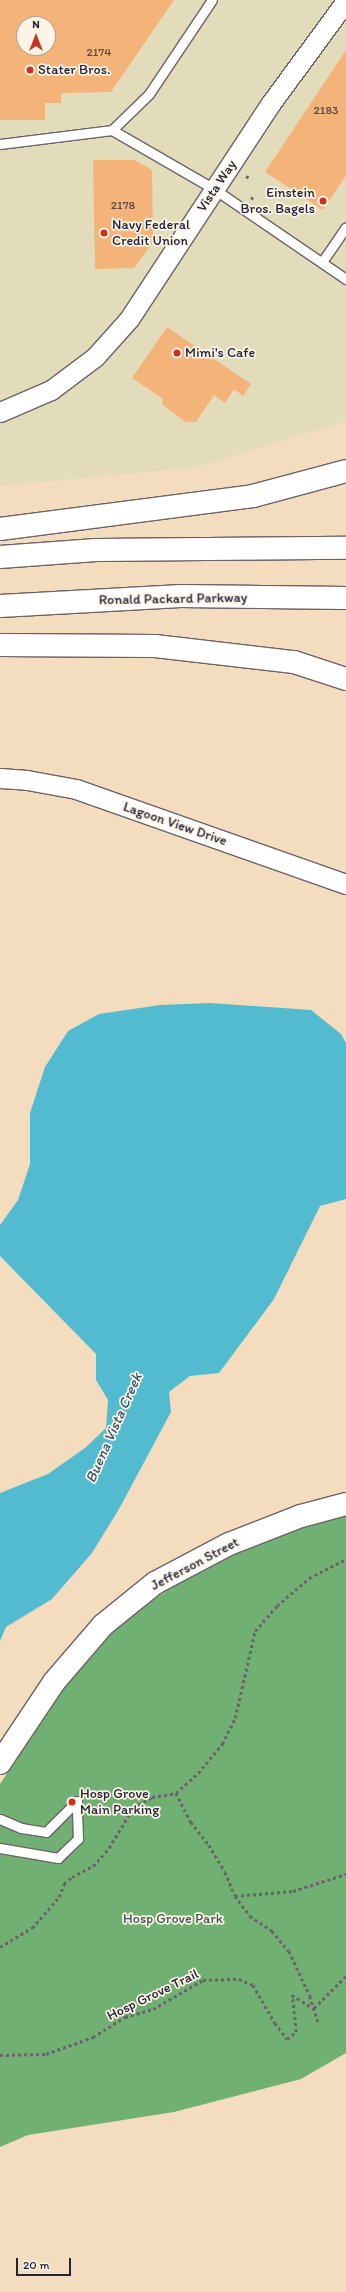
<!DOCTYPE html>
<style>
body{margin:0}
#map{position:relative;width:346px;height:2292px;overflow:hidden;background:#f4dcbe;font-family:Itim,sans-serif}
div>[style]{position:absolute}
[style*='--x']{left:calc(var(--x)*1px);top:calc(var(--y)*1px);width:calc(var(--w)*1px);rotate:calc(var(--a)*1deg)}
.built>*{inset:0;background:#e2dcba}
.forest>*{inset:0;background:#70b073}
.water>*{inset:0;background:#52bbd0}
.building>*{inset:0;background:#f4b379}
.path>*{height:2.5px;margin-top:-1.25px;transform-origin:0;background:repeating-linear-gradient(90deg,#6c6369 0 3px,transparent 0 6px)}
.roads{filter:drop-shadow(1px 0 #6c6369) drop-shadow(-1px 0 #6c6369) drop-shadow(0 1px #6c6369) drop-shadow(0 -1px #6c6369)}
.lane>*{height:9px;margin:-4.5px;padding:0 4.5px;transform-origin:4.5px;border-radius:4.5px;background:#fff}
.street>*{height:19px;margin:-9.5px;padding:0 9.5px;transform-origin:9.5px;border-radius:9.5px;background:#fff}
.secondary>*{height:22px;margin:-11px;padding:0 11px;transform-origin:11px;border-radius:11px;background:#fff}
.highway>*{height:22px;margin:-11px;padding:0 11px;transform-origin:11px;border-radius:11px;background:#fff}
.dots>*{width:11px;height:11px;translate:-50% -50%;box-sizing:border-box;border:2px solid #fcf5e5;border-radius:50%}
span{translate:-50% -50%;white-space:nowrap;text-align:center;line-height:1.15;-webkit-text-stroke:3.5px #fcf5e5;paint-order:stroke}
.number-label{font-size:12px;color:#56464a}
.number-label span{-webkit-text-stroke-width:0}
.poi-label{font-size:14px;color:#22223b}
.left{translate:0 -50%;text-align:left}
.right{translate:-100% -50%;text-align:right}
.street-label{font-size:14px;color:#22223b}
.park-label{font-size:14px;color:#425552}
.water-label{font-size:15px;color:#33586f;font-style:italic}
.north{position:absolute;left:16px;top:16px;width:40px;height:40px;box-sizing:border-box;background:#fcf5e5;border:1px solid #a5a1a1;border-radius:50%;rotate:0deg;font-size:11px;font-weight:700;line-height:16px;text-align:center;color:#22223b}
.north::after{content:'';display:block;margin:auto;width:14px;height:18px;background:#c8321e;clip-path:polygon(50% 0,100% 100%,50% 72%,0 100%)}
.scale{position:absolute;left:16px;top:2258px;width:55px;height:18px;box-sizing:border-box;border:2px solid #22223b;border-top:0;padding-left:5px;font-size:12px;line-height:14px;white-space:nowrap;color:#22223b;-webkit-text-stroke:3px #fcf5e5;paint-order:stroke}
</style>
<div id="map">
<div class="built">
<div style="clip-path:polygon(evenodd,0 0,346px 0,346px 421px,197px 467px,0 486px,0 0,24px 24px,48px 24px,48px 48px,24px 48px,24px 24px)"></div>
</div>
<div class="forest">
<div style="clip-path:polygon(346px 1513px,346px 2053px,301px 2079px,174px 2112px,28px 2135px,0 2147px,0 1784px,67px 1682px,125px 1619px,182px 1580px,246px 1547px,320px 1519px)"></div>
</div>
<div class="water">
<div style="clip-path:polygon(210px 1003px,311px 1010px,341px 1034px,346px 1043px,346px 1199px,320px 1206px,274px 1299px,219px 1373px,190px 1376px,169px 1392px,171px 1412px,119px 1509px,92px 1553px,52px 1599px,6px 1627px,0 1641px,0 1493px,48px 1474px,85px 1448px,106px 1428px,108px 1400px,96px 1380px,96px 1354px,0 1256px,0 1225px,18px 1200px,30px 1164px,30px 1113px,45px 1067px,68px 1031px,99px 1014px,160px 1005px)"></div>
</div>
<div class="building">
<div style="clip-path:polygon(evenodd,0 0,174px 0,111px 92px,61px 93px,61px 103px,45px 103px,45px 120px,0 120px,0 0,24px 24px,48px 24px,48px 48px,24px 48px,24px 24px)"></div>
<div style="clip-path:polygon(346px 50px,346px 175px,323px 210px,265px 172px)"></div>
<div style="clip-path:polygon(93px 160px,134px 160px,152px 170px,153px 242px,134px 268px,95px 269px)"></div>
<div style="clip-path:polygon(167px 327px,251px 384px,243px 396px,234px 389px,225px 403px,214px 395px,196px 422px,186px 422px,163px 405px,162px 398px,132px 378px)"></div>
</div>
<div class="path">
<div style="--x:246;--y:176;--w:4;--a:27"></div>
<div style="--x:251;--y:199;--w:6;--a:-45"></div>
<div style="--x:176;--y:1793;--w:30;--a:-42"></div>
<div style="--x:198;--y:1773;--w:38;--a:-50"></div>
<div style="--x:222;--y:1744;--w:29;--a:-63"></div>
<div style="--x:235;--y:1718;--w:89;--a:-77.1"></div>
<div style="--x:255;--y:1631;--w:33;--a:-49"></div>
<div style="--x:277;--y:1606;--w:43;--a:-41.2"></div>
<div style="--x:309;--y:1578;--w:42;--a:-27.2"></div>
<div style="--x:235;--y:1896;--w:58;--a:-4.9"></div>
<div style="--x:293;--y:1891;--w:56;--a:-17.8"></div>
<div style="--x:0;--y:1947;--w:37;--a:-31"></div>
<div style="--x:32;--y:1928;--w:41;--a:-48.9"></div>
<div style="--x:59;--y:1897;--w:14;--a:-69"></div>
<div style="--x:64;--y:1884;--w:11;--a:-41"></div>
<div style="--x:72;--y:1877;--w:24;--a:-28"></div>
<div style="--x:93;--y:1866;--w:24;--a:-48"></div>
<div style="--x:109;--y:1848;--w:47;--a:-59"></div>
<div style="--x:133;--y:1808;--w:22;--a:-30"></div>
<div style="--x:152;--y:1797;--w:24;--a:-9"></div>
<div style="--x:176;--y:1793;--w:33;--a:63"></div>
<div style="--x:191;--y:1822;--w:29;--a:52"></div>
<div style="--x:209;--y:1845;--w:31;--a:59"></div>
<div style="--x:225;--y:1872;--w:26;--a:67"></div>
<div style="--x:235;--y:1896;--w:25;--a:53"></div>
<div style="--x:250;--y:1916;--w:27;--a:34"></div>
<div style="--x:272;--y:1931;--w:26;--a:50"></div>
<div style="--x:289;--y:1951;--w:50;--a:65"></div>
<div style="--x:310;--y:1996;--w:30;--a:73"></div>
<div style="--x:314;--y:2008;--w:45;--a:-45"></div>
<div style="--x:0;--y:2055;--w:46;--a:-1.2"></div>
<div style="--x:46;--y:2054;--w:50;--a:-19.9"></div>
<div style="--x:93;--y:2037;--w:38;--a:-32"></div>
<div style="--x:125;--y:2017;--w:29;--a:-16"></div>
<div style="--x:153;--y:2009;--w:58;--a:-30.1"></div>
<div style="--x:203;--y:1980;--w:36;--a:-2"></div>
<div style="--x:239;--y:1979;--w:15;--a:23"></div>
<div style="--x:253;--y:1985;--w:44;--a:59.9"></div>
<div style="--x:275;--y:2023;--w:20;--a:53"></div>
<div style="--x:287;--y:2039;--w:11;--a:-38"></div>
<div style="--x:296;--y:2032;--w:37;--a:-96"></div>
<div style="--x:292;--y:1995;--w:25;--a:32"></div>
</div>
<div class="roads">
<div class="lane">
<div style="--x:112;--y:130;--w:52;--a:-44.2"></div>
<div style="--x:149;--y:94;--w:113;--a:-56.2"></div>
<div style="--x:0;--y:144;--w:113;--a:-7.1"></div>
<div style="--x:112;--y:130;--w:118;--a:30"></div>
<div style="--x:214;--y:189;--w:160;--a:34.3"></div>
<div style="--x:322;--y:262;--w:42;--a:-55.6"></div>
<div style="--x:0;--y:1819;--w:23;--a:23"></div>
<div style="--x:21;--y:1828;--w:25;--a:9"></div>
<div style="--x:46;--y:1832;--w:44;--a:-45"></div>
<div style="--x:0;--y:1848;--w:59;--a:9.8"></div>
<div style="--x:58;--y:1858;--w:28;--a:-44"></div>
<div style="--x:78;--y:1839;--w:38;--a:-92"></div>
</div>
<div class="street">
<div style="--x:0;--y:412;--w:56;--a:-23.3"></div>
<div style="--x:51;--y:390;--w:55;--a:-36.9"></div>
<div style="--x:95;--y:357;--w:51;--a:-48.2"></div>
<div style="--x:129;--y:319;--w:258;--a:-56.7"></div>
<div style="--x:271;--y:103;--w:127;--a:-53.7"></div>
<div style="--x:0;--y:778;--w:27;--a:4"></div>
<div style="--x:27;--y:780;--w:50;--a:10.4"></div>
<div style="--x:76;--y:789;--w:286;--a:19.4"></div>
</div>
<div class="secondary">
<div style="--x:0;--y:1763;--w:97;--a:-56.3"></div>
<div style="--x:54;--y:1682;--w:75;--a:-49.3"></div>
<div style="--x:103;--y:1625;--w:67;--a:-38.9"></div>
<div style="--x:155;--y:1583;--w:84;--a:-27.8"></div>
<div style="--x:229;--y:1544;--w:77;--a:-21.3"></div>
<div style="--x:301;--y:1516;--w:47;--a:-14.9"></div>
</div>
<div class="highway">
<div style="--x:0;--y:529;--w:255;--a:-7.4"></div>
<div style="--x:253;--y:496;--w:96;--a:-15"></div>
<div style="--x:0;--y:557;--w:96;--a:-4.2"></div>
<div style="--x:96;--y:550;--w:250;--a:-0.5"></div>
<div style="--x:0;--y:606;--w:181;--a:-3.2"></div>
<div style="--x:181;--y:596;--w:165;--a:0.7"></div>
<div style="--x:0;--y:645;--w:155;--a:0.4"></div>
<div style="--x:155;--y:646;--w:140;--a:6.6"></div>
<div style="--x:294;--y:662;--w:55;--a:18.1"></div>
</div>
</div>
<div class="dots">
<div style="left:30px;top:70px;background:#c8321e"></div>
<div style="left:323px;top:201px;background:#c8321e"></div>
<div style="left:104px;top:233px;background:#c8321e"></div>
<div style="left:177px;top:353px;background:#c8321e"></div>
<div style="left:72px;top:1802px;background:#c8321e"></div>
</div>
<div class="number-label">
<span style="left:99px;top:53px">2174</span>
<span style="left:326px;top:111px">2183</span>
<span style="left:123px;top:206px">2178</span>
</div>
<div class="poi-label">
<span class="left" style="left:38px;top:70px">Stater Bros.</span>
<span class="right" style="left:315px;top:201px">Einstein<br>Bros. Bagels</span>
<span class="left" style="left:112px;top:233px">Navy Federal<br>Credit Union</span>
<span class="left" style="left:185px;top:353px">Mimi's Cafe</span>
<span class="left" style="left:80px;top:1802px">Hosp Grove<br>Main Parking</span>
</div>
<div class="street-label">
<span style="left:217px;top:186px;rotate:-56deg">Vista Way</span>
<span style="left:173px;top:599px;rotate:-1deg">Ronald Packard Parkway</span>
<span style="left:175px;top:824px;rotate:19deg">Lagoon View Drive</span>
<span style="left:195px;top:1564px;rotate:-28deg">Jefferson Street</span>
<span style="left:153px;top:1995px;rotate:-26deg">Hosp Grove Trail</span>
</div>
<div class="park-label">
<span style="left:173px;top:1919px">Hosp Grove Park</span>
</div>
<div class="water-label">
<span style="left:114px;top:1428px;rotate:-66deg">Buena Vista Creek</span>
</div>
<div class="north">N</div>
<div class="scale">20 m</div>
</div>
